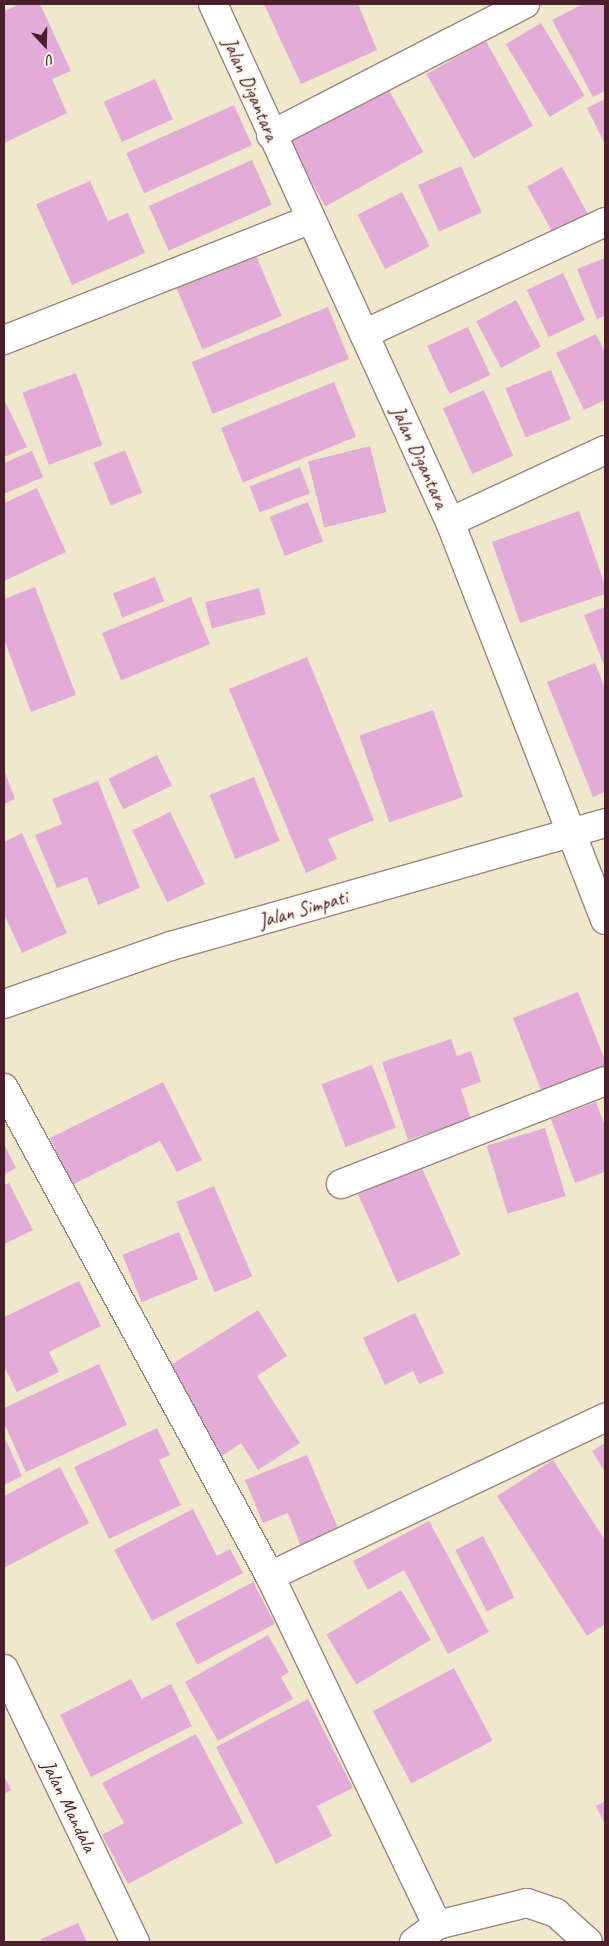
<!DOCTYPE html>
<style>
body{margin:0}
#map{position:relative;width:609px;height:1946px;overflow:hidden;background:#f0e8cd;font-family:Caveat,sans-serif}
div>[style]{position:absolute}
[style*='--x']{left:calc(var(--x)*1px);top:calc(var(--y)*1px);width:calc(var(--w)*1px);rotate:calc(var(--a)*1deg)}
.building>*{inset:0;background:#e3acd8;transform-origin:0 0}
.roads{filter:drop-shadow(1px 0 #9d847c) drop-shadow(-1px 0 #9d847c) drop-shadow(0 1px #9d847c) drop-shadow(0 -1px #9d847c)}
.minor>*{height:28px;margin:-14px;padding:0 14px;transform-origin:14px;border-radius:14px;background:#fff}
span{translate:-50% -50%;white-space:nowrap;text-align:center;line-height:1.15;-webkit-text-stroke:4.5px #fbf7ec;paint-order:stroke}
.street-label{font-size:20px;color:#4a1f2b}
.frame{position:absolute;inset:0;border:5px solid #4a1f2b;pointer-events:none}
.north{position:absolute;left:20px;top:20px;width:50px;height:50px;-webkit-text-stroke:4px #fbf7ec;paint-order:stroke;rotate:159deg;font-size:14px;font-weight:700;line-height:20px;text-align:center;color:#4a1f2b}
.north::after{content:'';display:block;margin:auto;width:18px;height:22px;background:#4a1f2b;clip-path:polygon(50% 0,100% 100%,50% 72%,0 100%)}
</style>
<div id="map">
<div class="building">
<div style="clip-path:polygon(20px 4px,40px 4px,71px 71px,52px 79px,67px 113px,4px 143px,4px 11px)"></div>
<div style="clip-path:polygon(264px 4px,358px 4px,377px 50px,301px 84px)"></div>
<div style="clip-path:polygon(583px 4px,605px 4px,605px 91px,593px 97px,552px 20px)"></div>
<div style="left:541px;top:23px;width:85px;height:41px;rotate:59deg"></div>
<div style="left:486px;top:41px;width:97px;height:68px;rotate:61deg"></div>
<div style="left:155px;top:79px;width:44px;height:56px;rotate:66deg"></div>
<div style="left:385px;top:83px;width:79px;height:112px;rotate:61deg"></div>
<div style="clip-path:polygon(605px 99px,605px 144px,587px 108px)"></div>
<div style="left:234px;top:105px;width:44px;height:118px;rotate:66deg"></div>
<div style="left:252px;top:160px;width:49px;height:113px;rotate:66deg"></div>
<div style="left:461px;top:166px;width:51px;height:47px;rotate:66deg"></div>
<div style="left:562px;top:167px;width:54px;height:40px;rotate:61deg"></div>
<div style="clip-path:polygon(90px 181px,108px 221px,128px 213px,145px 253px,72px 285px,36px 204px)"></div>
<div style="left:402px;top:192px;width:61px;height:50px;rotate:63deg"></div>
<div style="left:252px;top:246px;width:76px;height:86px;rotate:67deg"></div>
<div style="clip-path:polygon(605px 258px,605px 316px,597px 319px,577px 269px)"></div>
<div style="left:563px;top:273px;width:52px;height:40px;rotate:65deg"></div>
<div style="left:516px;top:300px;width:53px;height:45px;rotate:62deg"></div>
<div style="left:328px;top:307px;width:56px;height:147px;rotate:68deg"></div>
<div style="left:468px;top:327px;width:53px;height:45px;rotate:65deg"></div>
<div style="clip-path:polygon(596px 334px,605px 352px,605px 400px,584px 410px,556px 353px)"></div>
<div style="left:551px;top:370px;width:53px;height:49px;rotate:68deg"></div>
<div style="left:76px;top:373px;width:77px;height:57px;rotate:70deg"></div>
<div style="left:334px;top:382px;width:59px;height:122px;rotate:68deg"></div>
<div style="left:484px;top:390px;width:72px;height:45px;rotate:66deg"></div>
<div style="clip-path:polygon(4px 399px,27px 447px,4px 457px)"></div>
<div style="left:370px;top:446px;width:68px;height:64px;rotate:76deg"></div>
<div style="left:125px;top:450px;width:46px;height:34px;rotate:68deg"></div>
<div style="clip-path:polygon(32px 451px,43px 477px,4px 494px,4px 463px)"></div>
<div style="left:300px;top:467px;width:28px;height:54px;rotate:69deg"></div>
<div style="clip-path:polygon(37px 488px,66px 552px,4px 581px,4px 503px)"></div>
<div style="left:308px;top:502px;width:42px;height:41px;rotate:69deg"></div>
<div style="clip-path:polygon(579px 511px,605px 585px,605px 594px,520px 623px,492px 542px)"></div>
<div style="left:155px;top:577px;width:26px;height:45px;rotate:69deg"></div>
<div style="clip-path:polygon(35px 587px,76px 695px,31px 712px,4px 639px,4px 599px)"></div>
<div style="left:259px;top:588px;width:27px;height:56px;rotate:75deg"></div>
<div style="left:191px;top:597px;width:51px;height:96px;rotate:68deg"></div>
<div style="clip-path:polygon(605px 607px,605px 664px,604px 665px,584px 615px)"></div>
<div style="clip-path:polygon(307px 657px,374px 820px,328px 839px,337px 859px,306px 873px,229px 689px)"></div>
<div style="clip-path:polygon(595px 663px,605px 688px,605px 792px,593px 797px,547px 682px)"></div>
<div style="left:433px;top:710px;width:92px;height:78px;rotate:71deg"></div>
<div style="left:157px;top:755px;width:34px;height:54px;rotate:64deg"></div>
<div style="clip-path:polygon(4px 770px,15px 799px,4px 804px)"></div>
<div style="left:254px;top:777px;width:69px;height:48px;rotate:68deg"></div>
<div style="clip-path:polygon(98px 781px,140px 888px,98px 905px,87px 877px,57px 888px,35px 835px,62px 824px,52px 799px)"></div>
<div style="left:170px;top:812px;width:80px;height:42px;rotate:64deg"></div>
<div style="clip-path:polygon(22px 833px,67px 933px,22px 953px,4px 914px,4px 842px)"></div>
<div style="clip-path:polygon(578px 992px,605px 1060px,605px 1071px,543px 1095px,513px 1018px)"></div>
<div style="clip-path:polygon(451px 1039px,457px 1056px,471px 1051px,481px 1082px,461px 1089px,471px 1119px,408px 1140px,382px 1062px)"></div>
<div style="left:372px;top:1065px;width:67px;height:54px;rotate:69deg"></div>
<div style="clip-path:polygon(163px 1082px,202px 1160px,177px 1172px,160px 1141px,72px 1185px,50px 1138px)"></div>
<div style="clip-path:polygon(596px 1102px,605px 1126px,605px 1172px,575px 1183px,551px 1119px)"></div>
<div style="left:545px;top:1128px;width:71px;height:61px;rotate:73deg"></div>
<div style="clip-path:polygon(4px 1144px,16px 1168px,4px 1175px)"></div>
<div style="left:421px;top:1166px;width:97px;height:69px;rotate:66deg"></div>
<div style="clip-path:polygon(9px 1183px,33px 1230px,4px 1244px,4px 1185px)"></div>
<div style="left:214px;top:1186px;width:98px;height:41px;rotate:67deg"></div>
<div style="left:179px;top:1232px;width:51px;height:61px;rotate:68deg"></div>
<div style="clip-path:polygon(79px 1281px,101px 1326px,49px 1352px,59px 1372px,17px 1392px,4px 1366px,4px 1317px)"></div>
<div style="clip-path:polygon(258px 1310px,287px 1356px,257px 1376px,300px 1443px,258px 1470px,241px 1443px,219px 1458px,163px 1370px)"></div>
<div style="clip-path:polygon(415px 1313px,444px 1373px,419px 1384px,413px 1371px,385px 1385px,363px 1338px)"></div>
<div style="clip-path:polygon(99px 1364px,127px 1425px,26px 1472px,4px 1423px,4px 1408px)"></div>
<div style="clip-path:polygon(157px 1428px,170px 1455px,159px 1460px,181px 1505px,109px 1539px,74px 1467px)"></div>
<div style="clip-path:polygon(4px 1436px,22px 1476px,4px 1485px)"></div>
<div style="clip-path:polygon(605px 1443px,605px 1472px,592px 1451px)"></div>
<div style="clip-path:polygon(307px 1455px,340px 1533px,302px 1549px,288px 1513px,263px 1523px,245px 1480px)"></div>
<div style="clip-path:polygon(553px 1460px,605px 1540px,605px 1624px,587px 1636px,497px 1496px)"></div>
<div style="clip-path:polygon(60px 1467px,89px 1523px,4px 1568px,4px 1496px)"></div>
<div style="clip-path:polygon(193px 1509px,217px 1556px,230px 1549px,243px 1573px,152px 1621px,114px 1550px)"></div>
<div style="clip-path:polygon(429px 1521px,489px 1632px,448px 1654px,404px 1570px,368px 1590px,353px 1561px)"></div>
<div style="left:483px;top:1536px;width:69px;height:31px;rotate:63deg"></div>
<div style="left:253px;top:1582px;width:47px;height:88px;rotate:62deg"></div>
<div style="left:401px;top:1590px;width:58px;height:87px;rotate:59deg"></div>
<div style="clip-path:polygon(268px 1635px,289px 1672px,281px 1677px,293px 1699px,218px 1741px,185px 1682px)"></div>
<div style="left:454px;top:1668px;width:82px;height:92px;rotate:62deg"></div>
<div style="clip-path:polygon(131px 1679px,142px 1699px,171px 1684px,192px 1726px,91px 1777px,60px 1715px)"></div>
<div style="clip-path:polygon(308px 1699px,353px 1788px,317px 1806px,332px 1836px,276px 1864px,216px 1747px)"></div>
<div style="clip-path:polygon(196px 1734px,243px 1823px,128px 1884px,102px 1835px,124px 1823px,102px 1783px)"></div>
<div style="clip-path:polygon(4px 1776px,11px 1790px,4px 1794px)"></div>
<div style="clip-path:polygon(605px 1801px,605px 1824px,596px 1806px)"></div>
<div style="clip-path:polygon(78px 1923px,87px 1942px,42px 1942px,41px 1939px)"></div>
</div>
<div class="roads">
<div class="minor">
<div style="--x:213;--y:4;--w:570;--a:65.41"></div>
<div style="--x:450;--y:522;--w:427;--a:68.7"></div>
<div style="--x:271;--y:135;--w:286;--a:-27.3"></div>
<div style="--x:364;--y:334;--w:266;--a:-24.9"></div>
<div style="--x:4;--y:340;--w:330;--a:-21.5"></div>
<div style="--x:450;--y:522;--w:171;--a:-24.9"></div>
<div style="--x:4;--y:1004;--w:177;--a:-19.2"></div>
<div style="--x:171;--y:946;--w:451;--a:-15.8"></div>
<div style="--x:4;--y:1088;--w:556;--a:61.41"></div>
<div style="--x:270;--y:1576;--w:387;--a:64.4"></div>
<div style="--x:341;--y:1184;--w:283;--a:-21.3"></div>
<div style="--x:270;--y:1576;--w:370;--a:-25.3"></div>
<div style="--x:4;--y:1669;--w:303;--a:64.4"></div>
<div style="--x:414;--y:1942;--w:29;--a:-36"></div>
<div style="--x:437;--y:1925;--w:93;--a:-13.7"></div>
<div style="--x:527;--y:1903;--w:31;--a:19"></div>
<div style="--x:556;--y:1913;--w:43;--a:42.2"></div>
</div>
</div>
<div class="street-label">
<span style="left:251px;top:89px;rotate:66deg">Jalan Digantara</span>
<span style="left:420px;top:457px;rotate:65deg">Jalan Digantara</span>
<span style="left:303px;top:909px;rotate:-16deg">Jalan Simpati</span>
<span style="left:69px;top:1806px;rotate:64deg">Jalan Mandala</span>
</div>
<div class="frame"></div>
<div class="north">U</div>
</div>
